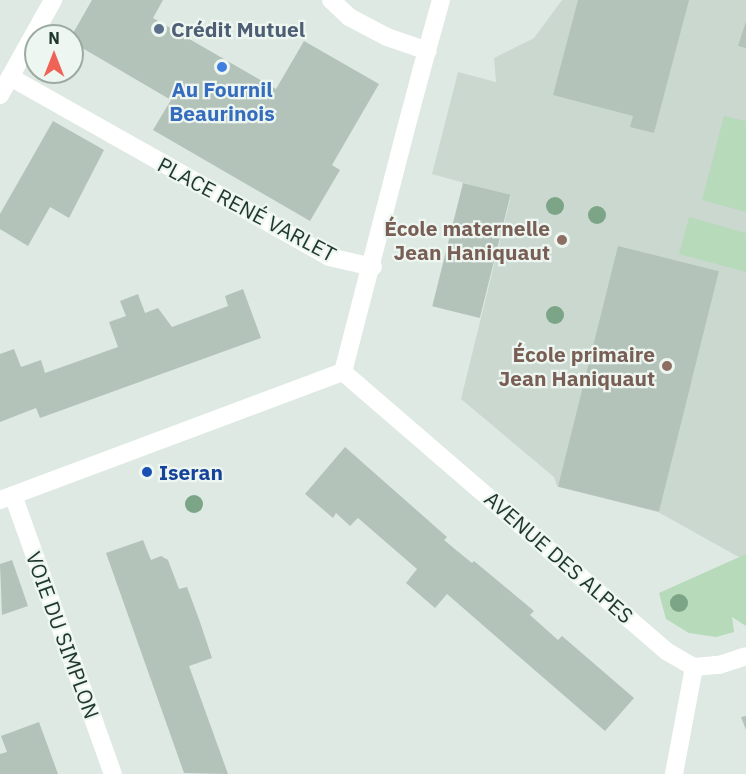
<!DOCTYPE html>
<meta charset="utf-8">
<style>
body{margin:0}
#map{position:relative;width:746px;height:774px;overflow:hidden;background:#dde9e2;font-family:"IBM Plex Sans",sans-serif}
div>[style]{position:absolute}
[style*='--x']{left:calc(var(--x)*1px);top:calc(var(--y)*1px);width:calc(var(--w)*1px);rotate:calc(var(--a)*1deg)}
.built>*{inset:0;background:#cbd8d0}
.green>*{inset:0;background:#b6daba}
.building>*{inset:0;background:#b3c3ba;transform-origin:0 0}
.service>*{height:18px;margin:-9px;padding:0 9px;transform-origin:9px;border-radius:9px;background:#fff}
.minor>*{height:18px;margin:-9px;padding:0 9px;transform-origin:9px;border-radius:9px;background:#fff}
.trees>*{width:18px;height:18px;margin:-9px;border-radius:50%;background:#7ba586}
.dots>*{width:16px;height:16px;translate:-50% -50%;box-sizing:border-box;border:3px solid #edf6f0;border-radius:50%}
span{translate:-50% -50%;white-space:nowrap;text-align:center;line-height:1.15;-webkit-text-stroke:4.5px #edf6f0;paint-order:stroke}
.service-label{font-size:21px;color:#4e5e75;font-weight:700}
.left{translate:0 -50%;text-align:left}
.shop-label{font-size:21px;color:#366cbe;font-weight:700}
.street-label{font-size:21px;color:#1f372d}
.education-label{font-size:21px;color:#785e54;font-weight:700}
.right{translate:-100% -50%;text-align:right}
.transit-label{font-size:21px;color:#164399;font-weight:700}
.north{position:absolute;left:24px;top:24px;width:60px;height:60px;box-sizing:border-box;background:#edf6f0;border:2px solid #9baaa2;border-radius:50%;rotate:0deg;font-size:16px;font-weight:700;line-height:24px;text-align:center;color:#1f372d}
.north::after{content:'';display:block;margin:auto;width:21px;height:27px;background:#ee6356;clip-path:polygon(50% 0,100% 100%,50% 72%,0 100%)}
</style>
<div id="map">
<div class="built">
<div style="clip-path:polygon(562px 0,746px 0,746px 561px,658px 512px,557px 486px,554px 477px,461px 399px,511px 196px,432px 174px,458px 72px,496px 82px,494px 58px,534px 38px)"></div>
</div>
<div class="green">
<div style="clip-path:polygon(724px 116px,746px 121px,746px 212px,702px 200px)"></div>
<div style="clip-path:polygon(689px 217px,746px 233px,746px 272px,679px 254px)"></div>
<div style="clip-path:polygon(746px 554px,746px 626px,732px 617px,734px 632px,716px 637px,689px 633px,666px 619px,659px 593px)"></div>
</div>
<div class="building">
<div style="clip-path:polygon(92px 0,163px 0,153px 18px,276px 89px,304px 41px,379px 84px,332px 165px,340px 170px,310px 221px,153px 130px,171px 100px,72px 42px,72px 35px)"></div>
<div style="clip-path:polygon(578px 0,689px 0,654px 133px,630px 127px,633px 116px,553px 95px)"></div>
<div style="clip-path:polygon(746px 21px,746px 48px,738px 46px)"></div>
<div style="clip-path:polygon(53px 121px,104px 150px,69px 218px,50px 207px,28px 246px,0 229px,0 214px)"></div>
<div style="left:463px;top:183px;width:49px;height:127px;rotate:14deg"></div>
<div style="left:618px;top:246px;width:104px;height:248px;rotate:14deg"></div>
<div style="clip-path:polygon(243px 289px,261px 338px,40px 418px,36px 408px,0 422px,0 354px,14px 349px,21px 367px,41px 360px,45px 373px,118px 347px,109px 322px,126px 316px,120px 301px,138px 294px,145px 313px,158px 308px,172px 327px,228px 306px,225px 296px)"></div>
<div style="clip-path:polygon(345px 447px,447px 537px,444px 540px,456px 550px,472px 563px,474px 561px,534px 611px,530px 615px,558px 640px,562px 636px,634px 698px,605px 731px,447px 594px,435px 608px,406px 583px,417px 569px,358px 518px,350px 526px,336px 513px,333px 518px,305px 494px)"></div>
<div style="clip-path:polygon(143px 540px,151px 560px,161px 556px,168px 560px,179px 589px,187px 587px,200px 622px,212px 658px,189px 666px,228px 774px,184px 773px,106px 553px)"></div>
<div style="clip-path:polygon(12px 560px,28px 606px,2px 615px,0 564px)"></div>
<div style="clip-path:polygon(746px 716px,746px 730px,741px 717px)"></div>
<div style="clip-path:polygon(39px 722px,58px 774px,0 774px,0 754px,7px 752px,1px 736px)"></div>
</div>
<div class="service">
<div style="--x:331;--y:0;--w:25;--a:43"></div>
<div style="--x:349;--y:17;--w:43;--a:27.8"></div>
<div style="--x:387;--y:37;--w:43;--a:18.9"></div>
<div style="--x:404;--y:136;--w:66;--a:-75.1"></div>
</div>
<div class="minor">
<div style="--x:421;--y:72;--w:75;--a:-74.5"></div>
<div style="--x:10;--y:77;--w:366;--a:29.4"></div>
<div style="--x:329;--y:257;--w:45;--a:12.8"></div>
<div style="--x:0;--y:95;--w:109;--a:-60.8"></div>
<div style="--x:343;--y:372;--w:427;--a:40.8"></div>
<div style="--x:666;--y:651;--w:32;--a:30"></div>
<div style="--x:343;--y:372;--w:244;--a:-75.5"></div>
<div style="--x:13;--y:495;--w:296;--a:70.3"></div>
<div style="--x:0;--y:500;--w:366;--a:-20.5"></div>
<div style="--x:694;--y:667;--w:25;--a:-5"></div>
<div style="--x:719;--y:665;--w:28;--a:-18"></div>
<div style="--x:674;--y:774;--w:109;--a:-79.4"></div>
</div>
<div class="trees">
<div style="left:555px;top:206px"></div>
<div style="left:597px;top:215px"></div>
<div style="left:555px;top:315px"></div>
<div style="left:194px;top:504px"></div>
<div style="left:679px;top:603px"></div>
</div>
<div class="dots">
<div style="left:159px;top:29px;background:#5c6f8a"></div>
<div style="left:222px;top:67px;background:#3f7fe0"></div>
<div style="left:562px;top:240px;background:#8d6e63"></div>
<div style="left:667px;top:366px;background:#8d6e63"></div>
<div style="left:147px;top:472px;background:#1a4fb4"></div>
</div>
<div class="service-label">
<span class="left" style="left:171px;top:29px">Crédit Mutuel</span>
</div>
<div class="shop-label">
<span style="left:222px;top:101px">Au Fournil<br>Beaurinois</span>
</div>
<div class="street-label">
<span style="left:247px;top:209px;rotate:28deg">PLACE RENÉ VARLET</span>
<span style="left:559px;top:557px;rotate:41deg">AVENUE DES ALPES</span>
<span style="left:63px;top:635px;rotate:70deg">VOIE DU SIMPLON</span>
</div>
<div class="education-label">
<span class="right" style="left:550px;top:240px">École maternelle<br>Jean Haniquaut</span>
<span class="right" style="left:655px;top:366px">École primaire<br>Jean Haniquaut</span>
</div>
<div class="transit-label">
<span class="left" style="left:159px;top:472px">Iseran</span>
</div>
<div class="north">N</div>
</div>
